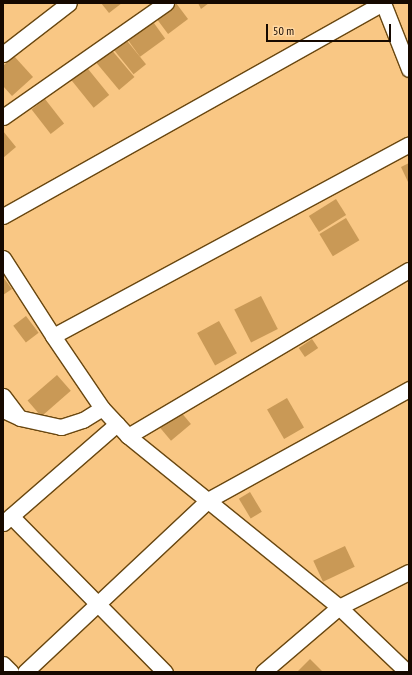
<!DOCTYPE html>
<style>
body{margin:0}
#map{position:relative;width:412px;height:675px;overflow:hidden;background:#f9c784;font-family:"PT Sans Narrow",sans-serif}
div>[style]{position:absolute}
[style*='--x']{left:calc(var(--x)*1px);top:calc(var(--y)*1px);width:calc(var(--w)*1px);rotate:calc(var(--a)*1deg)}
.building>*{inset:0;background:#c99956;transform-origin:0 0}
.roads{filter:drop-shadow(1px 0 #694710) drop-shadow(-1px 0 #694710) drop-shadow(0 1px #694710) drop-shadow(0 -1px #694710)}
.street>*{height:15px;margin:-7.5px;padding:0 7.5px;transform-origin:7.5px;border-radius:7.5px;background:#fff}
span{translate:-50% -50%;white-space:nowrap;text-align:center;line-height:1.15;-webkit-text-stroke:3px #ffd7a1;paint-order:stroke}
.frame{position:absolute;inset:0;border:4px solid #160900;pointer-events:none}
.scale{position:absolute;left:266px;top:24px;width:125px;height:18px;box-sizing:border-box;border:2px solid #160900;border-top:0;padding-left:5px;font-size:12px;line-height:14px;white-space:nowrap;color:#160900;-webkit-text-stroke:3px #ffd7a1;paint-order:stroke}
</style>
<div id="map">
<div class="building">
<div style="clip-path:polygon(101px 3px,122px 3px,109px 13px)"></div>
<div style="left:176px;top:3px;width:20px;height:25px;rotate:53deg"></div>
<div style="clip-path:polygon(198px 3px,209px 3px,201px 9px)"></div>
<div style="left:151px;top:19px;width:24px;height:31px;rotate:54deg"></div>
<div style="left:124px;top:37px;width:35px;height:16px;rotate:51deg"></div>
<div style="left:110px;top:48px;width:38px;height:20px;rotate:50deg"></div>
<div style="clip-path:polygon(14px 56px,33px 77px,12px 96px,3px 86px,3px 66px)"></div>
<div style="left:84px;top:64px;width:40px;height:20px;rotate:51deg"></div>
<div style="left:45px;top:99px;width:31px;height:17px;rotate:52deg"></div>
<div style="clip-path:polygon(3px 131px,16px 147px,3px 158px)"></div>
<div style="clip-path:polygon(409px 163px,409px 184px,401px 167px)"></div>
<div style="left:336px;top:199px;width:19px;height:32px;rotate:58deg"></div>
<div style="left:346px;top:218px;width:26px;height:31px;rotate:59deg"></div>
<div style="clip-path:polygon(3px 277px,12px 289px,3px 295px)"></div>
<div style="left:261px;top:296px;width:37px;height:30px;rotate:63deg"></div>
<div style="left:26px;top:316px;width:21px;height:16px;rotate:53deg"></div>
<div style="left:219px;top:321px;width:37px;height:25px;rotate:61deg"></div>
<div style="left:312px;top:339px;width:11px;height:16px;rotate:56deg"></div>
<div style="left:57px;top:375px;width:21px;height:39px;rotate:49deg"></div>
<div style="left:287px;top:398px;width:34px;height:23px;rotate:60deg"></div>
<div style="left:180px;top:411px;width:17px;height:26px;rotate:50deg"></div>
<div style="left:250px;top:492px;width:23px;height:13px;rotate:59deg"></div>
<div style="left:345px;top:546px;width:23px;height:35px;rotate:65deg"></div>
<div style="clip-path:polygon(310px 659px,323px 672px,297px 672px)"></div>
</div>
<div class="roads">
<div class="street">
<div style="--x:383;--y:3;--w:71;--a:68.5"></div>
<div style="--x:3;--y:54;--w:83;--a:-37.7"></div>
<div style="--x:3;--y:117;--w:199;--a:-35"></div>
<div style="--x:3;--y:216;--w:435;--a:-29.3"></div>
<div style="--x:3;--y:258;--w:93;--a:57.3"></div>
<div style="--x:53;--y:336;--w:87;--a:55.8"></div>
<div style="--x:102;--y:408;--w:38;--a:47"></div>
<div style="--x:128;--y:436;--w:272;--a:39"></div>
<div style="--x:339;--y:607;--w:94;--a:43.7"></div>
<div style="--x:53;--y:336;--w:404;--a:-28.3"></div>
<div style="--x:3;--y:396;--w:25;--a:53"></div>
<div style="--x:3;--y:410;--w:19;--a:25"></div>
<div style="--x:20;--y:418;--w:42;--a:12.4"></div>
<div style="--x:61;--y:427;--w:23;--a:-18"></div>
<div style="--x:83;--y:420;--w:22;--a:-32"></div>
<div style="--x:128;--y:436;--w:326;--a:-30.6"></div>
<div style="--x:11;--y:516;--w:219;--a:45.4"></div>
<div style="--x:3;--y:523;--w:151;--a:-41"></div>
<div style="--x:3;--y:664;--w:11;--a:45"></div>
<div style="--x:25;--y:672;--w:251;--a:-43.2"></div>
<div style="--x:208;--y:500;--w:230;--a:-28.9"></div>
<div style="--x:263;--y:672;--w:100;--a:-40.5"></div>
<div style="--x:339;--y:607;--w:78;--a:-26.6"></div>
</div>
</div>
<div class="frame"></div>
<div class="scale">50 m</div>
</div>
